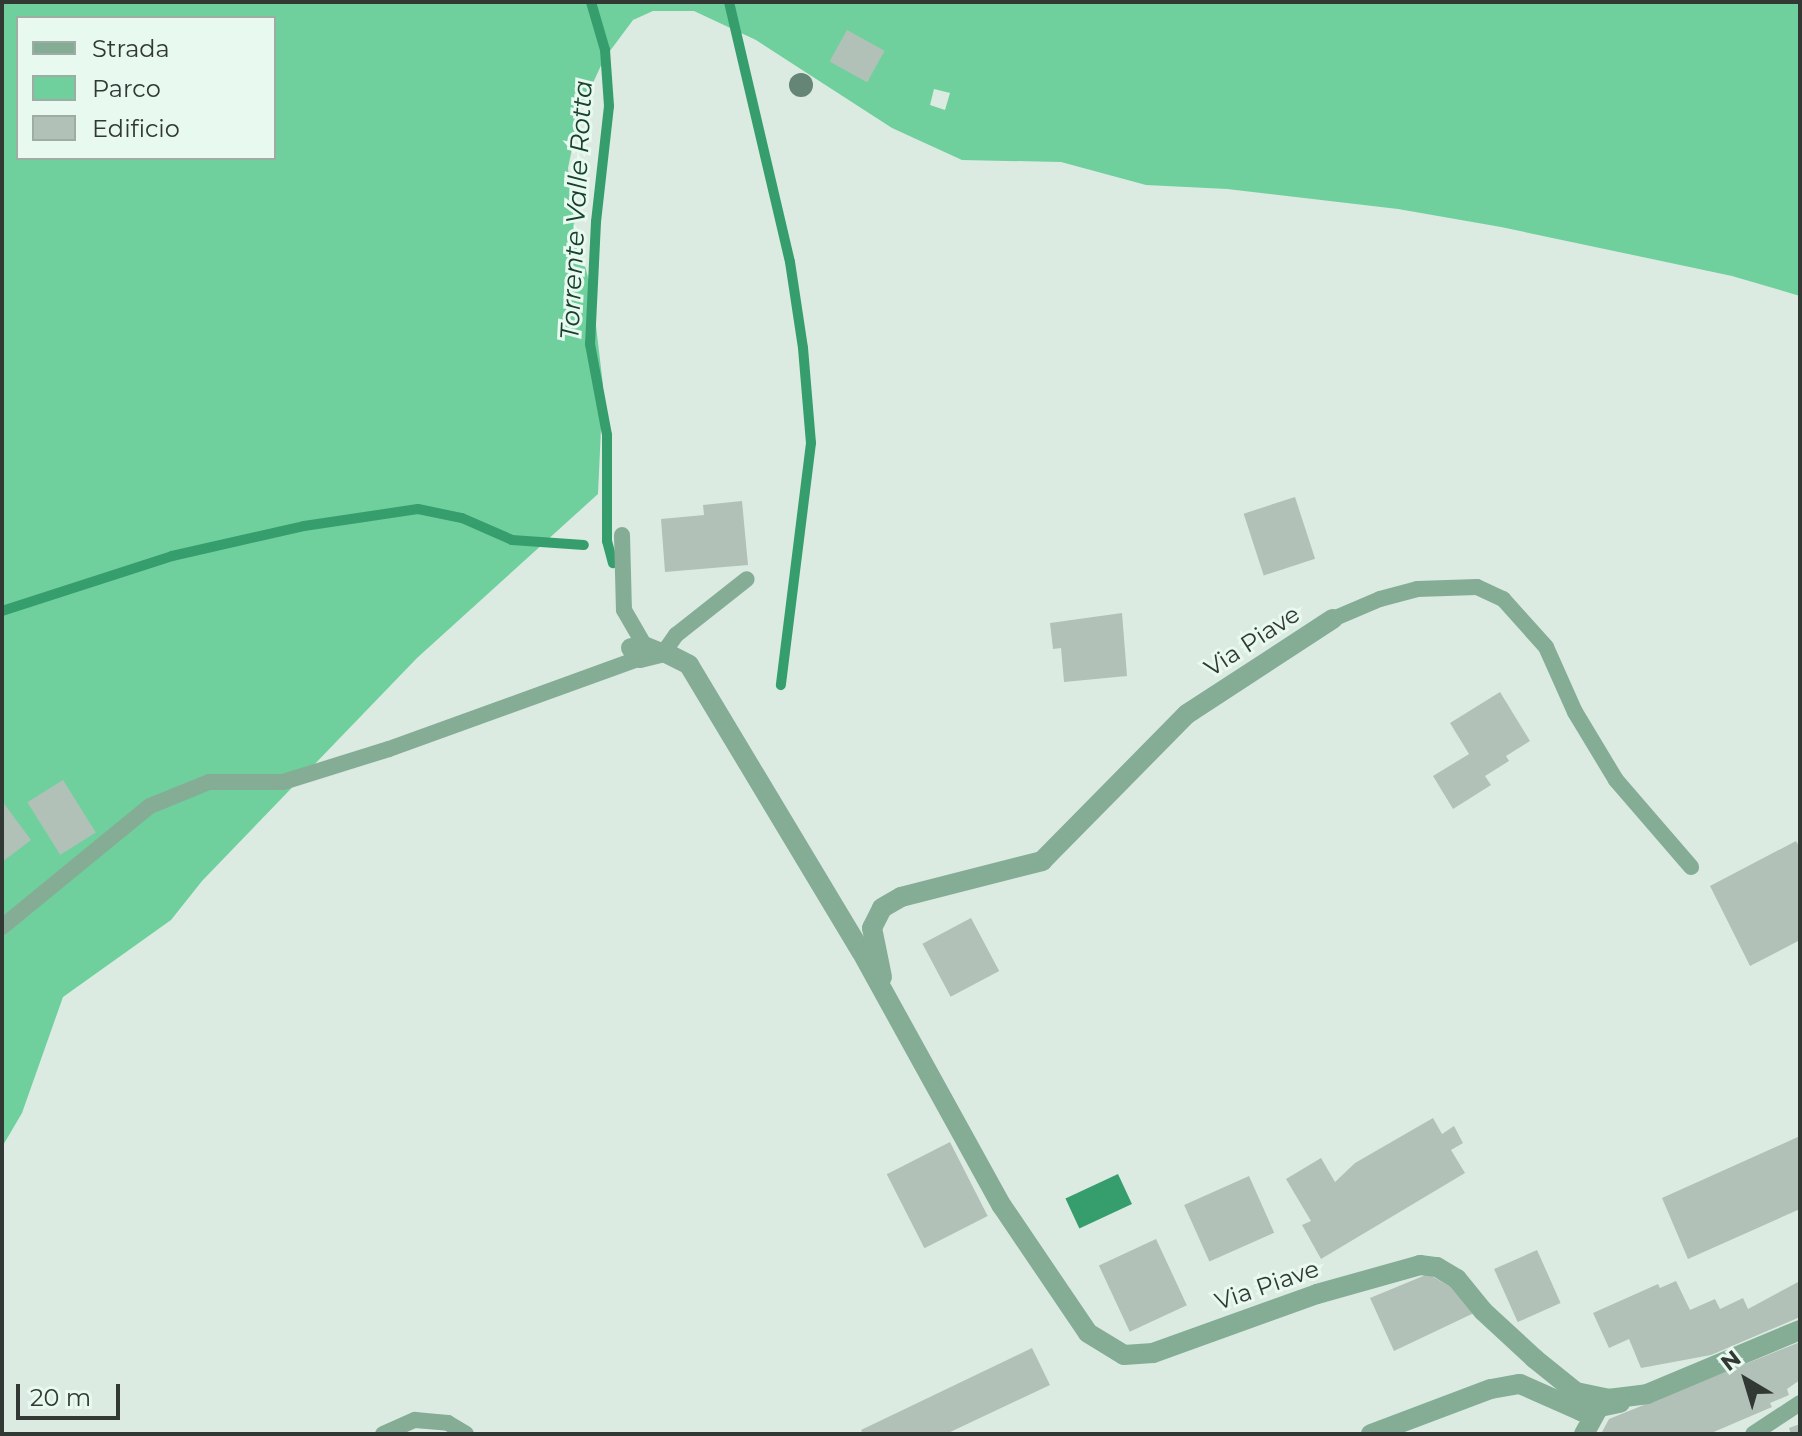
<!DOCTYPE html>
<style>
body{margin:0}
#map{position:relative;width:1802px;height:1436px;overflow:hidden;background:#dbebe1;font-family:Montserrat,sans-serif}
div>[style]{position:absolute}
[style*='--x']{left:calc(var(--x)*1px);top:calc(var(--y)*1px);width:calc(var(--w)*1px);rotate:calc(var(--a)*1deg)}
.green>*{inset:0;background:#6fd09d}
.water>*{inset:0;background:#369e6d;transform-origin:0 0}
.stream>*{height:10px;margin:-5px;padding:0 5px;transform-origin:5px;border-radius:5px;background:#369e6d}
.building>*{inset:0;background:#b2c1b8;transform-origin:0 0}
.lane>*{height:16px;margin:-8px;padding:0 8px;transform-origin:8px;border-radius:8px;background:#85ad96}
.street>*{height:20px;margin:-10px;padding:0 10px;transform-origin:10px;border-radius:10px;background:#85ad96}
.trees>*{width:24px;height:24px;margin:-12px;border-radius:50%;background:#658576}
span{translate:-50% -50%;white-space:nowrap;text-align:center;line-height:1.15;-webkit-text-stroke:6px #e8f9ef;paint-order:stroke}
.street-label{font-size:24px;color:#323935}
.water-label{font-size:26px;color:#17412c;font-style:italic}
.frame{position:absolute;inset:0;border:4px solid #323935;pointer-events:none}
.legend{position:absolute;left:16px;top:16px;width:260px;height:144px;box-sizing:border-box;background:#e8f9ef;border:2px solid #9faca5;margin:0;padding:10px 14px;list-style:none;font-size:24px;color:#323935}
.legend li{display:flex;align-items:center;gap:16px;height:40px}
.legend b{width:40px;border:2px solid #9faca5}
.north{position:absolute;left:1706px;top:1340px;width:80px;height:80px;-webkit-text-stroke:6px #e8f9ef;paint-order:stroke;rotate:322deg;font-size:22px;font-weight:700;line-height:32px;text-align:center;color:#323935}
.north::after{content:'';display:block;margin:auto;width:28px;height:36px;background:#323935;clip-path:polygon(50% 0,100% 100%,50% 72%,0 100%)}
.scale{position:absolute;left:16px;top:1384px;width:104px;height:36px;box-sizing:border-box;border:4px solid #323935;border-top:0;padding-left:10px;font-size:24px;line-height:28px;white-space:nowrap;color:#323935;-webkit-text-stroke:6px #e8f9ef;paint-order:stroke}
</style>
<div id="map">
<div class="green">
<div style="clip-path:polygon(evenodd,2px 2px,1800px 2px,1800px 296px,1732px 276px,1501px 227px,1398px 209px,1227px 189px,1146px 185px,1061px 162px,962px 160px,892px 128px,756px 40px,694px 11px,653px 11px,633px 20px,604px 59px,580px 111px,568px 168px,575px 229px,592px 292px,603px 385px,598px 494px,417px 658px,202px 881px,171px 920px,63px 997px,22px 1113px,2px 1147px,2px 2px,18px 18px,274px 18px,274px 158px,18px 158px,18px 18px,2px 2px,934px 89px,950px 93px,945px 110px,930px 105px,934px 89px)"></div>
</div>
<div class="water">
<div style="left:1118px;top:1174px;width:33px;height:58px;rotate:65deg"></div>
</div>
<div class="stream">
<div style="--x:591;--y:2;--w:50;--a:73.7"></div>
<div style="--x:605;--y:50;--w:56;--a:85.9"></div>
<div style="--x:609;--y:106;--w:117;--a:96.4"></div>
<div style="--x:596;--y:222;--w:122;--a:92.8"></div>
<div style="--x:590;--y:344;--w:93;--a:79.4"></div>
<div style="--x:607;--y:435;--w:106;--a:90"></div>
<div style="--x:607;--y:541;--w:23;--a:75"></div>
<div style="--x:729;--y:2;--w:267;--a:76.8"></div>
<div style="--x:790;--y:262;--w:87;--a:81.4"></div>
<div style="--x:803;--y:348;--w:95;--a:85.2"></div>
<div style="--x:811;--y:443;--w:244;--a:97.1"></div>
<div style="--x:2;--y:611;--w:179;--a:-17.9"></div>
<div style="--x:172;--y:556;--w:135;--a:-12.8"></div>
<div style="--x:304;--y:526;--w:115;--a:-8.5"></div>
<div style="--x:418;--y:509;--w:45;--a:11.6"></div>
<div style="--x:462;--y:518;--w:55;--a:23.7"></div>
<div style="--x:512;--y:540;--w:72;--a:4"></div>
</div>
<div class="building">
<div style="left:847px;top:30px;width:43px;height:36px;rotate:29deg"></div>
<div style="left:1295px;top:497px;width:65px;height:54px;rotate:72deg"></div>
<div style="clip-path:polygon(742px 501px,748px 565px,665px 572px,661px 519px,704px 515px,703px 505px)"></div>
<div style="clip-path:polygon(1122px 613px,1127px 676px,1064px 682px,1061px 648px,1053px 649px,1050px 623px)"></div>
<div style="clip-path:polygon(1500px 692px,1530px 741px,1506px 756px,1509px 761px,1485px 776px,1491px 785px,1453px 809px,1433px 776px,1469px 754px,1450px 723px)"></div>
<div style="left:63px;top:780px;width:62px;height:42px;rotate:58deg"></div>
<div style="clip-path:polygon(2px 801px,31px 840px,2px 862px)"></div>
<div style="clip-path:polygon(1796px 841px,1800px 848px,1800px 940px,1750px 966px,1710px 886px)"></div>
<div style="left:971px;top:918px;width:60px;height:55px;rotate:62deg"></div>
<div style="clip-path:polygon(1433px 1118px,1442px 1134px,1454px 1126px,1463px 1143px,1451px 1150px,1465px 1173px,1321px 1259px,1302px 1225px,1311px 1221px,1286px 1179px,1321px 1158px,1335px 1182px,1355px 1163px)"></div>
<div style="clip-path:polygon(1800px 1136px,1800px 1209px,1688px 1259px,1662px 1198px)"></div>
<div style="left:950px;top:1142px;width:83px;height:71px;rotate:63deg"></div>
<div style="left:1249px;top:1176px;width:62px;height:71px;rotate:66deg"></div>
<div style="left:1156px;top:1239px;width:73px;height:63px;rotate:65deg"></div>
<div style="left:1537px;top:1250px;width:58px;height:47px;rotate:66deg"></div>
<div style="clip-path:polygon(1428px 1274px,1458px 1291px,1474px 1313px,1394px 1351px,1370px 1298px)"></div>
<div style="clip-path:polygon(1676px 1281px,1690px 1310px,1715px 1299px,1720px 1309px,1743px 1298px,1748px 1309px,1800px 1281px,1800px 1317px,1711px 1355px,1641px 1368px,1629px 1339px,1609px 1348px,1593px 1313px,1658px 1284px,1660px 1288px)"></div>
<div style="clip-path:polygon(1800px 1342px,1800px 1380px,1787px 1389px,1789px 1395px,1770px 1403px,1772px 1407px,1709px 1434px,1601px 1434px,1609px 1419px)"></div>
<div style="clip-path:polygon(1032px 1348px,1050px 1385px,946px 1434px,863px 1434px,861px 1430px)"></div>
<div style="clip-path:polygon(1800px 1424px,1800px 1434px,1791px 1434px,1789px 1428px)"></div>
</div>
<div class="lane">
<div style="--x:622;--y:535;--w:75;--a:88.5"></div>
<div style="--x:624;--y:610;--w:39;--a:60"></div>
<div style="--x:644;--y:644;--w:22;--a:22"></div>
<div style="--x:664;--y:652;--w:21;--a:-55"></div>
<div style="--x:676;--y:635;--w:90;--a:-38.3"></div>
<div style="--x:1333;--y:619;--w:51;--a:-23.1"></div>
<div style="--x:1380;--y:599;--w:38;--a:-15"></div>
<div style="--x:1417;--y:589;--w:60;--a:-1.9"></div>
<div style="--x:1477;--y:587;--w:29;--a:25"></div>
<div style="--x:1503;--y:599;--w:64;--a:48.1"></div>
<div style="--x:1546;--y:647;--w:71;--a:66"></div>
<div style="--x:1575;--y:712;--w:79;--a:58.9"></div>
<div style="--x:1616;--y:780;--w:115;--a:49.2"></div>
<div style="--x:2;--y:927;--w:191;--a:-39.3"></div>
<div style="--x:150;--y:806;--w:64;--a:-22.1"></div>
<div style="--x:209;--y:782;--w:74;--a:0"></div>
<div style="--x:283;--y:782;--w:111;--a:-17.3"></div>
<div style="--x:389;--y:749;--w:267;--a:-19.9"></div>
<div style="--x:383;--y:1434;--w:35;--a:-24"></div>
<div style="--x:415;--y:1420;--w:33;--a:5"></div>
<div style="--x:448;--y:1423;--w:21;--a:31"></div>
<div style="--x:1753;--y:1434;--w:56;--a:-33.4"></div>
</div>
<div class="street">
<div style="--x:631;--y:648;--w:13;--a:48"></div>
<div style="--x:640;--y:658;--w:25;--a:-14"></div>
<div style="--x:664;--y:652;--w:28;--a:27"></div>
<div style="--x:689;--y:665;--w:334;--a:59"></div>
<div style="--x:861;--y:951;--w:291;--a:61.1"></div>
<div style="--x:1002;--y:1206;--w:153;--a:55.9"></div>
<div style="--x:1088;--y:1333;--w:42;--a:31.4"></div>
<div style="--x:1124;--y:1355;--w:29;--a:-4"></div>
<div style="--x:1153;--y:1353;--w:174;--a:-19.8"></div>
<div style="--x:1317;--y:1294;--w:107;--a:-15.7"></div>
<div style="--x:1420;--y:1265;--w:17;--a:7"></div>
<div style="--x:1437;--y:1267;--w:23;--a:31"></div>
<div style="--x:1457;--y:1279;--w:41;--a:50.9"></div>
<div style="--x:1483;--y:1311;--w:71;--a:42.7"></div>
<div style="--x:1535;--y:1359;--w:53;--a:38.8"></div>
<div style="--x:1576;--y:1392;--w:33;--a:12"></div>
<div style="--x:1608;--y:1399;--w:39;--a:-7"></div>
<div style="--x:1647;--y:1394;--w:166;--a:-22.7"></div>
<div style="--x:882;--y:977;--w:50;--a:-101.5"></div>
<div style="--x:872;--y:928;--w:22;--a:-63"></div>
<div style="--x:882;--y:908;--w:22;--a:-30"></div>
<div style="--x:901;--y:897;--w:146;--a:-14.3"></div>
<div style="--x:1042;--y:861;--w:206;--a:-45.4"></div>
<div style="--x:1187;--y:714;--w:174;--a:-33.1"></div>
<div style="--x:1371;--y:1434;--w:128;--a:-20.6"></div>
<div style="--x:1491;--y:1389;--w:29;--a:-10"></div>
<div style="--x:1520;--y:1384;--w:67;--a:23.9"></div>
<div style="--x:1581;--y:1411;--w:40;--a:-12"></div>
<div style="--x:1584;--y:1434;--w:26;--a:-61"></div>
</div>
<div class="trees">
<div style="left:801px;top:85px"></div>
</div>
<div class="street-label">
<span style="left:1252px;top:641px;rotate:-33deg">Via Piave</span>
<span style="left:1267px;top:1285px;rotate:-19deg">Via Piave</span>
</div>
<div class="water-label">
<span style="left:577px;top:210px;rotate:-87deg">Torrente Valle Rotta</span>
</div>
<div class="frame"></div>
<ul class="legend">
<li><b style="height:10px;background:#85ad96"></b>Strada</li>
<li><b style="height:22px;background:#6fd09d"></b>Parco</li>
<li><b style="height:22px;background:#b2c1b8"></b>Edificio</li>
</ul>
<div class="north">N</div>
<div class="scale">20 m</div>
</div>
